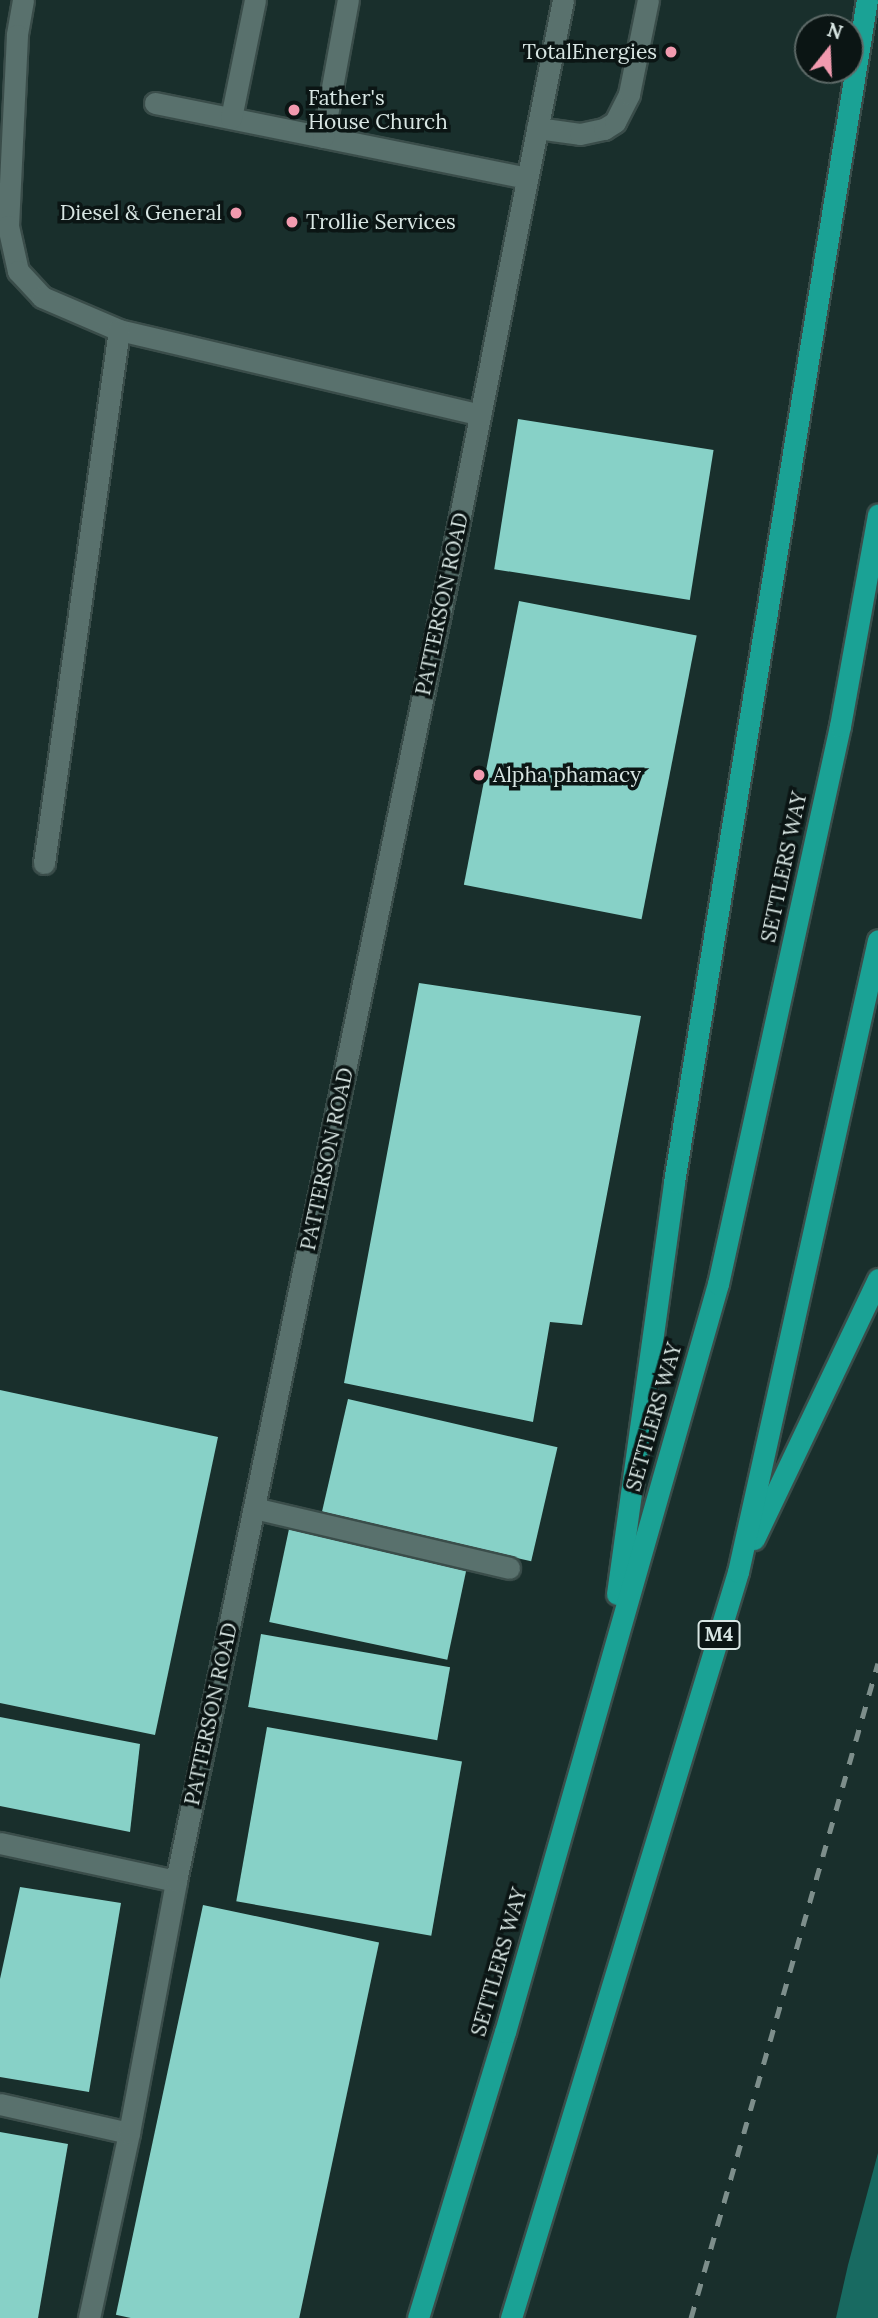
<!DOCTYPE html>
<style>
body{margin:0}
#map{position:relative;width:878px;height:2318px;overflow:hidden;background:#192f2c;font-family:Lora,serif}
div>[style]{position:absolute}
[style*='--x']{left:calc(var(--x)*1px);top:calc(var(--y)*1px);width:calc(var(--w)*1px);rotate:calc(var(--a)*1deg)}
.water>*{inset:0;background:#186a61}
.building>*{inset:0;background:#87d1c7;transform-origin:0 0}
.roads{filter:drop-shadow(2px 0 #3a4d4a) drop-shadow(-2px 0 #3a4d4a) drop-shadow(0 2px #3a4d4a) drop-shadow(0 -2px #3a4d4a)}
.minor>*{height:21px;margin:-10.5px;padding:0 10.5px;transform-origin:10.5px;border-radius:10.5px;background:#59716d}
.highway>*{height:21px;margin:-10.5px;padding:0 10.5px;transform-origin:10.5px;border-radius:10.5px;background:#1aa295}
.rail>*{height:5px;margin-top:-2.5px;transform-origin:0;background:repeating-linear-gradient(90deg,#7d8e8b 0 12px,transparent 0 24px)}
.dots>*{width:19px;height:19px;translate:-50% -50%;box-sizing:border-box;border:4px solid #0b1514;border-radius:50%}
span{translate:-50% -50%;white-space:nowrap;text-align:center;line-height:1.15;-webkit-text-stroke:7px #0b1514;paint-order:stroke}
.shield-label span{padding:2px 5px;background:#0b1514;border:2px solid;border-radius:5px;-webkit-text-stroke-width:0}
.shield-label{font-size:19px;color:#d8e6e3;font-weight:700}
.poi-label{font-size:21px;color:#d8e6e3}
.right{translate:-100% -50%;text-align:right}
.left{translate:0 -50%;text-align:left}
.street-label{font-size:21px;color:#d8e6e3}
.north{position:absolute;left:794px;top:14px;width:70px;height:70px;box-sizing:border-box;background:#0b1514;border:2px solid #5d6967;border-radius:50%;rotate:18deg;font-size:19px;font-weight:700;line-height:28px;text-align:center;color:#d8e6e3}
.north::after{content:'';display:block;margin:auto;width:24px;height:32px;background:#f29aaf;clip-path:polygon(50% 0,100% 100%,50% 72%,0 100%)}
</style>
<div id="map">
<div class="water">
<div style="clip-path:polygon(878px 2153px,878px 2318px,836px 2318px,848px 2265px)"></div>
</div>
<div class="building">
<div style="left:518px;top:419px;width:198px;height:152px;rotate:9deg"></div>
<div style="left:519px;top:601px;width:181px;height:289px;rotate:11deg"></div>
<div style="clip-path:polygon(419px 983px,641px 1016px,582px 1325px,550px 1322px,533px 1422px,344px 1383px)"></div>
<div style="clip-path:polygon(0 1390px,218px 1437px,155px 1735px,0 1703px)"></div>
<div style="left:348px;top:1399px;width:215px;height:117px;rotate:13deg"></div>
<div style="left:289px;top:1529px;width:182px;height:95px;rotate:12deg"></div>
<div style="left:261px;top:1634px;width:192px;height:74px;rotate:10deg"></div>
<div style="clip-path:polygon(0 1717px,140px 1744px,130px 1832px,0 1806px)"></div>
<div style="left:267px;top:1727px;width:198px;height:177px;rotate:10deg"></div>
<div style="clip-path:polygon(20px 1887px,121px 1903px,89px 2092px,0 2077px,0 1979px)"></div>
<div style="left:203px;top:1905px;width:180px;height:419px;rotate:12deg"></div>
<div style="clip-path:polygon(0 2132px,68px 2144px,38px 2318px,0 2318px)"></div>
</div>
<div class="roads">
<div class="minor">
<div style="--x:23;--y:0;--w:36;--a:100"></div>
<div style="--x:17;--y:35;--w:191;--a:92.7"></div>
<div style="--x:8;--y:226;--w:46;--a:77.5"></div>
<div style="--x:18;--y:271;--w:35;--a:47"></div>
<div style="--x:42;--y:297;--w:84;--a:23.2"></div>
<div style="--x:119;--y:330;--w:371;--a:13.2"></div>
<div style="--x:155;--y:103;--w:379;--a:11.4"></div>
<div style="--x:231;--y:118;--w:120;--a:-78.5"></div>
<div style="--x:537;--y:128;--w:43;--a:7.9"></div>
<div style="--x:580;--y:134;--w:25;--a:-12"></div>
<div style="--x:604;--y:129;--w:13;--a:-32"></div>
<div style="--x:615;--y:122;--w:31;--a:-63"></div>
<div style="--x:629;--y:94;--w:96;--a:-78.6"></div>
<div style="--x:323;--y:137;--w:139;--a:-79.7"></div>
<div style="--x:44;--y:863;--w:538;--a:-81.99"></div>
<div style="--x:254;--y:1508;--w:262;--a:13.2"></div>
<div style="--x:0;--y:1843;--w:180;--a:12.2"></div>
<div style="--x:0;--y:2104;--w:132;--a:12.7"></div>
<div style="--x:89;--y:2318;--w:189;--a:-77.8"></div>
<div style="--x:129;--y:2133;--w:256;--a:-79.4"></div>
<div style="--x:176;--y:1881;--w:1338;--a:-78.23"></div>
<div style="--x:449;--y:571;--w:582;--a:-78.71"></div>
</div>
<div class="highway">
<div style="--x:754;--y:1539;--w:288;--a:-64.5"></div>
<div style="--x:617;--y:1594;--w:416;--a:-82.1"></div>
<div style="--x:674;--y:1182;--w:1198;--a:-80.73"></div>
<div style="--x:418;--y:2318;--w:299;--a:-73.1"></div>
<div style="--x:505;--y:2032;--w:778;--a:-74.11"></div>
<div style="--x:718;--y:1284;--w:571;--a:-77.67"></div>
<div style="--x:840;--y:726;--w:215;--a:-79.8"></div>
<div style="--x:511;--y:2318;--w:780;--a:-73.08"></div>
<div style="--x:738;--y:1572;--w:647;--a:-77.51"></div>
</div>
</div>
<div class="rail">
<div style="--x:691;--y:2318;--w:681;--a:-74.07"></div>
</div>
<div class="dots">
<div style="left:671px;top:52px;background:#f29aaf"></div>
<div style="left:294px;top:110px;background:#f29aaf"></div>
<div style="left:236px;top:213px;background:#f29aaf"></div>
<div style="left:292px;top:222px;background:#f29aaf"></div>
<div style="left:479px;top:775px;background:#f29aaf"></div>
</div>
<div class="shield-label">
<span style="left:719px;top:1635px">M4</span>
</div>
<div class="poi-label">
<span class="right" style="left:657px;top:52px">TotalEnergies</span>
<span class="left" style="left:308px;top:110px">Father's<br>House Church</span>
<span class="right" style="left:222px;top:213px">Diesel &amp; General</span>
<span class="left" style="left:306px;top:222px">Trollie Services</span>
<span class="left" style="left:493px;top:775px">Alpha phamacy</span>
</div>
<div class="street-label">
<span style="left:442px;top:604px;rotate:-78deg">PATTERSON ROAD</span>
<span style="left:784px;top:867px;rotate:-78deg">SETTLERS WAY</span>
<span style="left:327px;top:1159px;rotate:-78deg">PATTERSON ROAD</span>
<span style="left:654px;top:1417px;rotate:-74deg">SETTLERS WAY</span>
<span style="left:211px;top:1714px;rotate:-78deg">PATTERSON ROAD</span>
<span style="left:499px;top:1962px;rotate:-74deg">SETTLERS WAY</span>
</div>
<div class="north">N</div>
</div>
